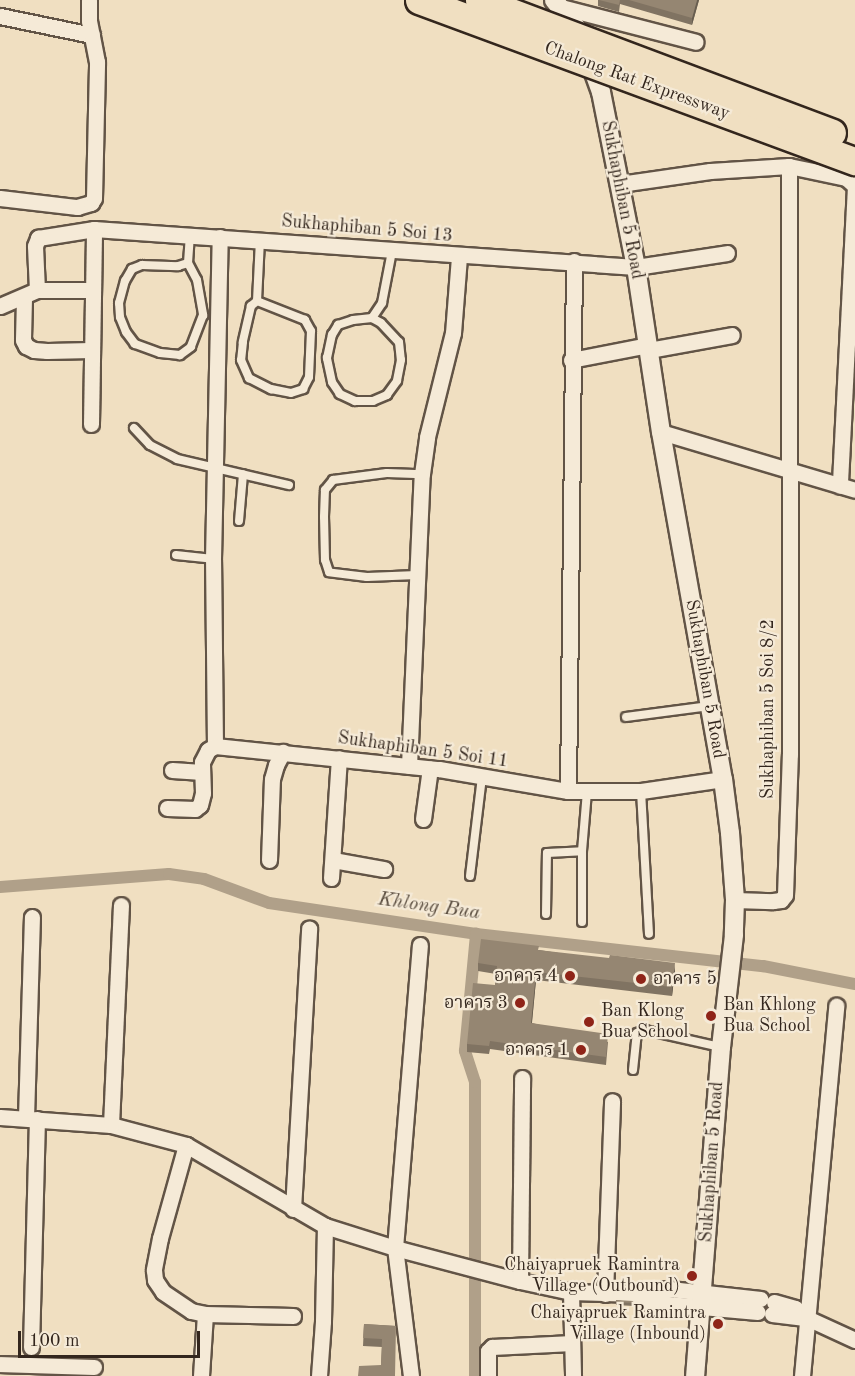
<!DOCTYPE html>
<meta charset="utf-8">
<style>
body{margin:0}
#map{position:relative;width:855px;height:1376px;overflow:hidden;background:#f0dfc1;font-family:"Old Standard TT","Noto Serif Thai",serif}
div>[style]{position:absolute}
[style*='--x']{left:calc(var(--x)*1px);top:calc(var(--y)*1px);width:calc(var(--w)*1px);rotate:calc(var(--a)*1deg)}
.canal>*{height:12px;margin:-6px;padding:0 6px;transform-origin:6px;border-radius:6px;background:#b0a089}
.roads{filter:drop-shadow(2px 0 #625446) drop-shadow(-2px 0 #625446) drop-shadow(0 2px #625446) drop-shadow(0 -2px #625446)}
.service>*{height:8px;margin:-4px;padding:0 4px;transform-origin:4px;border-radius:4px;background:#f5ead7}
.minor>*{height:15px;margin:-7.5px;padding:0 7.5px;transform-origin:7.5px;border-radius:7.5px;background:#f5ead7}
.tertiary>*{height:18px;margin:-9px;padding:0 9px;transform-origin:9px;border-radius:9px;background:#f5ead7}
.bridges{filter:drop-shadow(2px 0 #33261d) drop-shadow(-2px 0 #33261d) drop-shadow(0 2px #33261d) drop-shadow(0 -2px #33261d)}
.motorway-bridge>*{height:27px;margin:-13.5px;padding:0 13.5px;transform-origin:13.5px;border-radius:13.5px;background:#f0dfc1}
.wall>*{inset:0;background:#807362}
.shaded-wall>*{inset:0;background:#685e50}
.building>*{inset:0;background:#958672;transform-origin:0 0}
.dots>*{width:16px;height:16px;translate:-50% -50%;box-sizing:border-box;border:3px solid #f5ead7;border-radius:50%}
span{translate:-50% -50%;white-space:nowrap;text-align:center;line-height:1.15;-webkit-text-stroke:4.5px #f5ead7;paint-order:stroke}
.street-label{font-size:18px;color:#33261d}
.poi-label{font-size:18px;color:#33261d}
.right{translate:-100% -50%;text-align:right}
.left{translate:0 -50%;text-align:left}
.water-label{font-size:20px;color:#584b3d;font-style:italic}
.scale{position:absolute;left:18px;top:1331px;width:182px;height:27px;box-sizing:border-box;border:3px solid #33261d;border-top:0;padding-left:8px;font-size:18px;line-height:21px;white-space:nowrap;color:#33261d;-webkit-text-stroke:4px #f5ead7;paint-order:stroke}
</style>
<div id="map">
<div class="canal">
<div style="--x:0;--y:887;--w:169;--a:-4.4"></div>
<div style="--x:169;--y:874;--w:35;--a:8"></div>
<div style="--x:204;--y:879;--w:69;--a:20.3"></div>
<div style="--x:269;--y:903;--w:209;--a:8.5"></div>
<div style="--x:476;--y:934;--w:289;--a:6.4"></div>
<div style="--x:763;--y:966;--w:94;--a:11.1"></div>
<div style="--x:475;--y:1376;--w:294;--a:-90"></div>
<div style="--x:475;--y:1082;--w:33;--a:-108"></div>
<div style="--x:465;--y:1051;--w:118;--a:-84.6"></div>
</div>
<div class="roads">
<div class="service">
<div style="--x:188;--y:263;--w:19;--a:62"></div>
<div style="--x:197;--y:280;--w:36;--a:80"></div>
<div style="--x:203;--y:315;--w:34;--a:111"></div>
<div style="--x:191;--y:347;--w:14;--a:144"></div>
<div style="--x:180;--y:355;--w:20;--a:-174"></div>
<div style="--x:160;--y:353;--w:27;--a:-160"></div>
<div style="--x:135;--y:344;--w:15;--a:-127"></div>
<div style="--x:126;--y:332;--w:16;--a:-112"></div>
<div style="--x:120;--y:317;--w:14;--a:-94"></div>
<div style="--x:119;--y:303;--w:23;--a:-75"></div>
<div style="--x:125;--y:281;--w:14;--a:-60"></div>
<div style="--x:132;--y:269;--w:11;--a:-22"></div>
<div style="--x:142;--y:265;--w:36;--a:2"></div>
<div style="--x:178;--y:266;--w:10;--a:-17"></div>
<div style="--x:188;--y:263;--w:27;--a:-86"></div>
<div style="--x:257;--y:301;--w:8;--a:140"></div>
<div style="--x:251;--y:306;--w:37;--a:103"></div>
<div style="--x:243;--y:342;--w:18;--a:96"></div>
<div style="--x:241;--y:360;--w:20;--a:66"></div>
<div style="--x:249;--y:378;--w:25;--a:27"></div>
<div style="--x:271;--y:389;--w:20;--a:11"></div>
<div style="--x:291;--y:393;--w:13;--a:-18"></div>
<div style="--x:303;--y:389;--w:13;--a:-63"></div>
<div style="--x:309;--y:377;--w:46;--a:-87.5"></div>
<div style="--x:311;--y:331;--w:13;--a:-119"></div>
<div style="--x:305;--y:320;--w:52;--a:-158.4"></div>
<div style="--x:257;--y:301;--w:61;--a:-87.2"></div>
<div style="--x:372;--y:318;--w:10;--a:29"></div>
<div style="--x:381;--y:323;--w:26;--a:47"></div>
<div style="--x:399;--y:342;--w:18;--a:84"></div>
<div style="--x:401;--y:360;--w:21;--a:101"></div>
<div style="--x:397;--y:381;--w:17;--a:126"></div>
<div style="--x:387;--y:395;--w:15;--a:157"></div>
<div style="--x:373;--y:401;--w:18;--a:180"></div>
<div style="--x:355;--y:401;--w:17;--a:-155"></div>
<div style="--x:340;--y:394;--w:14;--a:-124"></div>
<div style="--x:332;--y:382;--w:25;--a:-102"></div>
<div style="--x:327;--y:358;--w:24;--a:-78"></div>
<div style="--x:332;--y:335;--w:12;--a:-59"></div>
<div style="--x:338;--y:325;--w:16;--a:-18"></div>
<div style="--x:353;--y:320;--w:19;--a:-6"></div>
<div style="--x:372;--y:318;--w:18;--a:-56"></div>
<div style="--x:382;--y:303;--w:53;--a:-79.1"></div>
<div style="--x:134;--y:428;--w:23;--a:47"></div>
<div style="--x:150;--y:445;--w:30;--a:27"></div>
<div style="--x:177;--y:459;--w:115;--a:13.1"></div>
<div style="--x:239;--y:521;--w:47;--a:-85.1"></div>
<div style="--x:176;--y:555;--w:37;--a:6"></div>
<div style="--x:417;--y:575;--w:50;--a:177.7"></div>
<div style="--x:367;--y:577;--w:38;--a:-173"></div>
<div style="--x:329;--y:572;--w:13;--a:-108"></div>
<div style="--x:325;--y:560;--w:43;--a:-91.3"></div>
<div style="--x:324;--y:517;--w:27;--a:-88"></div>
<div style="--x:325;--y:490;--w:13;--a:-51"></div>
<div style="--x:333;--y:480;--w:54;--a:-7.4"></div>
<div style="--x:387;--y:473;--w:35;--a:2"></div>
<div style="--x:626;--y:717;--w:84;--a:-7.5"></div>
<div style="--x:641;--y:791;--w:143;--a:86.8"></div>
<div style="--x:470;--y:876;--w:100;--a:-83.1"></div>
<div style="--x:546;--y:914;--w:61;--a:-89.1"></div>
<div style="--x:547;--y:853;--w:35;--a:-3"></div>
<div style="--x:582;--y:922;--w:71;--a:-90"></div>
<div style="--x:582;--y:851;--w:59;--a:-85.2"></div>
<div style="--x:633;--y:1070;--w:37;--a:-84"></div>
<div style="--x:637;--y:1033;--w:9;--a:-21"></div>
<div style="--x:645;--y:1030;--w:77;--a:12.8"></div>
</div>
<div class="minor">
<div style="--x:561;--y:7;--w:139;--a:14.5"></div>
<div style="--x:0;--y:16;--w:94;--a:11.7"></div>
<div style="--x:620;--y:184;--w:91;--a:-8.2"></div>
<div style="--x:710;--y:171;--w:79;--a:-3.6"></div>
<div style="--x:789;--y:166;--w:58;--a:11.9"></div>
<div style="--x:846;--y:178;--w:12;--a:42"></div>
<div style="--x:855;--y:186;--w:300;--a:92.9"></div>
<div style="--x:0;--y:198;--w:78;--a:6.7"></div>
<div style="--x:77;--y:207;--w:15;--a:-16"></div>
<div style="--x:91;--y:203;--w:6;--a:-59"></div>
<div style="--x:94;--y:198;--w:136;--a:-88.7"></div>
<div style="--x:97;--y:62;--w:42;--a:-101"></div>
<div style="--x:89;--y:21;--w:21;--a:-90"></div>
<div style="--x:37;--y:290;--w:44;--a:-92.6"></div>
<div style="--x:35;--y:246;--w:9;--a:-69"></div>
<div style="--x:38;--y:238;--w:57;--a:-9.1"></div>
<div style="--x:94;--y:229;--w:543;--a:4.01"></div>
<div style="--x:636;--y:267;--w:92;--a:-8.7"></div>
<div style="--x:24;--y:298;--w:42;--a:91.4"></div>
<div style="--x:23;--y:340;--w:7;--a:63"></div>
<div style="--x:26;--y:346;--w:9;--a:27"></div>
<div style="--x:34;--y:350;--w:13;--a:4"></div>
<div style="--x:47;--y:351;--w:44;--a:-1.3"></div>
<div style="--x:0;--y:306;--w:40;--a:-23.4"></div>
<div style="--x:37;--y:290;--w:55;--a:0"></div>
<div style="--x:649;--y:350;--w:84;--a:-10.2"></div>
<div style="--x:571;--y:360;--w:78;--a:-11"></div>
<div style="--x:91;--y:424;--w:195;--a:-89.1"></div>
<div style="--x:661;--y:432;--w:202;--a:16.6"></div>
<div style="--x:215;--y:746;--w:187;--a:-90.6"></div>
<div style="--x:213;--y:559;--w:322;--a:-88.8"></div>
<div style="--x:409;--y:766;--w:292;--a:-87.5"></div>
<div style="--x:422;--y:474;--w:37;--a:-82"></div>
<div style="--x:427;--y:437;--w:107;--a:-76"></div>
<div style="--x:453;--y:333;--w:77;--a:-85.5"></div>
<div style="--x:172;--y:770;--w:30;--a:4"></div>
<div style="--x:568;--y:791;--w:530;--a:-89.35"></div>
<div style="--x:167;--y:808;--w:28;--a:2"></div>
<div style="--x:195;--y:809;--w:6;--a:-39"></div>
<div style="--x:200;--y:805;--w:12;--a:-76"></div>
<div style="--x:203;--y:793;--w:31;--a:-92"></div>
<div style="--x:202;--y:762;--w:13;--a:-63"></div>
<div style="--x:208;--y:750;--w:8;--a:-30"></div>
<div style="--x:215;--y:746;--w:225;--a:5.9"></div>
<div style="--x:439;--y:769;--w:131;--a:9.7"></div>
<div style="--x:568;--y:791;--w:73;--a:0"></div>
<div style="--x:641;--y:791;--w:83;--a:-8.3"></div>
<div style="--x:423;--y:819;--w:51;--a:-82.2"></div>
<div style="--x:269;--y:860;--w:81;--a:-87.9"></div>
<div style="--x:272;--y:779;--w:15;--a:-74"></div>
<div style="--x:276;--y:765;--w:15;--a:-62"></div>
<div style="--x:333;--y:860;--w:52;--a:10"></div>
<div style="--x:331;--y:878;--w:120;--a:-86.2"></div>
<div style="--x:735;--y:900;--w:38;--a:2"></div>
<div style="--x:773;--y:901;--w:8;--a:-7"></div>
<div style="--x:781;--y:900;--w:6;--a:-51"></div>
<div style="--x:785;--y:895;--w:141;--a:-88"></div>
<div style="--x:790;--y:754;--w:588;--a:-90.1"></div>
<div style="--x:0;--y:1117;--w:111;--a:4.1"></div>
<div style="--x:111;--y:1125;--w:78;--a:14.9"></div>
<div style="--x:186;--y:1145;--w:161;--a:30.2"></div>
<div style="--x:325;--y:1226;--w:73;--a:17.4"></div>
<div style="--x:395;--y:1248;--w:129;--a:14.8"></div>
<div style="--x:520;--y:1281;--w:52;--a:12.2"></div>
<div style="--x:571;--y:1292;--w:66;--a:1.7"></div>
<div style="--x:637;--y:1294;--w:11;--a:-22"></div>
<div style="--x:647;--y:1290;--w:23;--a:-2"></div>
<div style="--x:670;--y:1289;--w:91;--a:6.3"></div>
<div style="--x:26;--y:1118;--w:201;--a:-88.3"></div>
<div style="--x:111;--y:1125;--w:220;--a:-87.4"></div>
<div style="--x:186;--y:1145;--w:97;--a:105.6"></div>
<div style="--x:160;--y:1238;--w:33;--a:101"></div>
<div style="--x:154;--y:1270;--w:10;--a:84"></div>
<div style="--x:155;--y:1280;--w:14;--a:56"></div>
<div style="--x:163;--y:1292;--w:34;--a:34"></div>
<div style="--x:191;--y:1311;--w:14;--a:12"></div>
<div style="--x:205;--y:1314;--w:62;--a:93.7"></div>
<div style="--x:293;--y:1209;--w:281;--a:-86.7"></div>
<div style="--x:520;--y:1281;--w:203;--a:-89.4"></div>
<div style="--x:571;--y:1292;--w:84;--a:88.6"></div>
<div style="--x:605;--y:1294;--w:193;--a:-87.9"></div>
<div style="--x:637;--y:1294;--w:12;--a:42"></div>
<div style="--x:646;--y:1302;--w:112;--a:5.1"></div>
<div style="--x:774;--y:1302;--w:22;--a:16"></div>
<div style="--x:795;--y:1308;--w:16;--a:40"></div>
<div style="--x:807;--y:1318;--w:53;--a:24.6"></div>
<div style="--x:205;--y:1314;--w:88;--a:1.3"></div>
<div style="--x:772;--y:1314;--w:35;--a:7"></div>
<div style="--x:31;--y:1347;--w:228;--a:-88.5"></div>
<div style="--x:0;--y:1364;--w:94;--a:1.8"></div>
<div style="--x:319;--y:1376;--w:55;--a:-85.8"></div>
<div style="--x:323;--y:1321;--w:95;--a:-88.8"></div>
<div style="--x:411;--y:1376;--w:129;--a:-97.1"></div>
<div style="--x:395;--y:1248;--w:304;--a:-85.3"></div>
<div style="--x:488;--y:1376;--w:25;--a:-90"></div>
<div style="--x:488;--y:1351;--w:6;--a:-45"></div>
<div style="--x:492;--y:1347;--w:80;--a:-2.9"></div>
<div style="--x:802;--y:1376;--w:372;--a:-84.7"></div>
</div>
<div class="tertiary">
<div style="--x:554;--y:0;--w:40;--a:51"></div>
<div style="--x:579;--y:31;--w:65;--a:70.2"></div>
<div style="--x:601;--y:92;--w:178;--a:78.7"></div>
<div style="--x:636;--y:267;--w:167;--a:81.4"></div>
<div style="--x:661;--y:432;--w:352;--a:79.9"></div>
<div style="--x:723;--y:779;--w:54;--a:82.6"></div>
<div style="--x:730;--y:833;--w:67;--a:85.7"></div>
<div style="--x:735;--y:900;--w:35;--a:92"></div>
<div style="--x:734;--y:935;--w:113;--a:96.6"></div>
<div style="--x:721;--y:1047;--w:330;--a:94.5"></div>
</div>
</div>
<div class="bridges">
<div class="motorway-bridge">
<div style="--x:419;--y:0;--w:465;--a:20.3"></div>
<div style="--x:479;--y:0;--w:377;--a:20.6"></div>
</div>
</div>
<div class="wall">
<div style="clip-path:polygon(598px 0,699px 0,692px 25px,620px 4px,619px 12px,598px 6px)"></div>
<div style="clip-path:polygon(539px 950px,675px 971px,672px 996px,536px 980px,532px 1023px,608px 1042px,606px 1065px,490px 1049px,489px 1054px,467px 1052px,467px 1044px,495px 985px,496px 974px,478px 971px,478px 963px)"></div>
<div style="clip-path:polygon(616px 1300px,634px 1303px,634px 1306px,616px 1305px)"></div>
<div style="clip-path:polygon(364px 1324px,396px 1326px,381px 1365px,382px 1347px,363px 1346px)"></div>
</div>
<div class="shaded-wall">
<div style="clip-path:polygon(697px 0,699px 0,692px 25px,692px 18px)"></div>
<div style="clip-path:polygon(675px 963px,675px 971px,672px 996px,672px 987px)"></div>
<div style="clip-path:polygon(536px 972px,536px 980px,531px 1031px,531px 1023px)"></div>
</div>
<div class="building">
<div style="clip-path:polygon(599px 0,620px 0,619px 5px)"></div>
<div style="clip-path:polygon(629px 0,697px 0,692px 18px)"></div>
<div style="clip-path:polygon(481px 939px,539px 946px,538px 950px,609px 958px,610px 955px,675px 963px,672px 987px,536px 972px,531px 1023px,608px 1034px,606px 1057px,490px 1041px,489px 1046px,467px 1044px,473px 983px,495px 985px,497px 966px,478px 963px)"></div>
<div style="left:616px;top:1300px;width:17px;height:2px;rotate:3deg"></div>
<div style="clip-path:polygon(364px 1324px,396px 1326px,395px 1376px,358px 1376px,359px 1366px,381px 1365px,382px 1339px,363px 1338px)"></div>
</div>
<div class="dots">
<div style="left:570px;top:976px;background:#8f2418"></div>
<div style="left:641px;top:979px;background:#8f2418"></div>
<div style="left:520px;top:1003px;background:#8f2418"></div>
<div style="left:711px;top:1016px;background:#8f2418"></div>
<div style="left:589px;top:1022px;background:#8f2418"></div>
<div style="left:581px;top:1050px;background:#8f2418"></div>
<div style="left:692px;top:1276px;background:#8f2418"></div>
<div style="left:718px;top:1324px;background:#8f2418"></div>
</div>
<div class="street-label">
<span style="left:637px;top:81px;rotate:20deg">Chalong Rat Expressway</span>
<span style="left:622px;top:200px;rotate:79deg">Sukhaphiban 5 Road</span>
<span style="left:367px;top:229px;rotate:5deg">Sukhaphiban 5 Soi 13</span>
<span style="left:705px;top:679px;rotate:80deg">Sukhaphiban 5 Road</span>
<span style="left:768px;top:709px;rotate:-90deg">Sukhaphiban 5 Soi 8/2</span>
<span style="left:423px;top:750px;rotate:8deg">Sukhaphiban 5 Soi 11</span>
<span style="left:712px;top:1162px;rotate:-86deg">Sukhaphiban 5 Road</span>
</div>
<div class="poi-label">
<span class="right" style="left:558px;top:976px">อาคาร 4</span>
<span class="left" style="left:653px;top:979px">อาคาร 5</span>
<span class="right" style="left:508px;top:1003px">อาคาร 3</span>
<span class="left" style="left:723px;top:1016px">Ban Khlong<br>Bua School</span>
<span class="left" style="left:601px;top:1022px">Ban Klong<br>Bua School</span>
<span class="right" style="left:569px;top:1050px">อาคาร 1</span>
<span class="right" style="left:680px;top:1276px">Chaiyapruek Ramintra<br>Village (Outbound)</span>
<span class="right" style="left:706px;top:1324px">Chaiyapruek Ramintra<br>Village (Inbound)</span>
</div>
<div class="water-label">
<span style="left:429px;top:907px;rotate:8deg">Khlong Bua</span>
</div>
<div class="scale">100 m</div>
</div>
